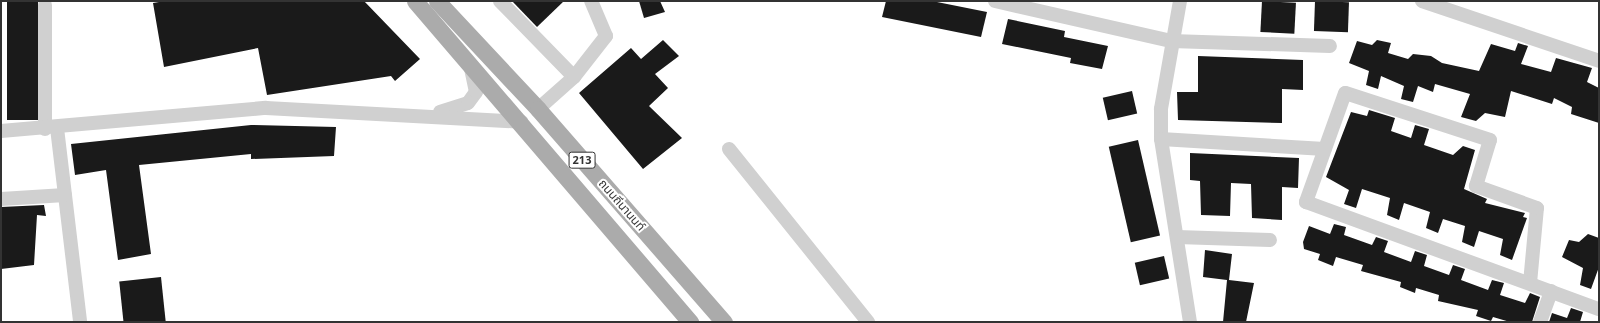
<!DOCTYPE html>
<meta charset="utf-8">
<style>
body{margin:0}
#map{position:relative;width:1600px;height:323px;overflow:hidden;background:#fff;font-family:"Open Sans","Noto Sans Thai",sans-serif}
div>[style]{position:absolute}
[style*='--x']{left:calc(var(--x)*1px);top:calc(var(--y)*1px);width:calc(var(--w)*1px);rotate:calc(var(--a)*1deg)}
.building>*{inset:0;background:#1a1a1a;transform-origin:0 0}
.minor>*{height:14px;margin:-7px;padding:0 7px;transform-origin:7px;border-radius:7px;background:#d0d0d0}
.major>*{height:17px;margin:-8.5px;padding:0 8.5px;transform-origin:8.5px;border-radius:8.5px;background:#ababab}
span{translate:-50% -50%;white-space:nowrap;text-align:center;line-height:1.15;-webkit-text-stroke:4px #fff;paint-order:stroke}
.shield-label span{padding:1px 3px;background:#fff;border:1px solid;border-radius:3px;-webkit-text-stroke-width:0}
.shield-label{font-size:11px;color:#333;font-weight:700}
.street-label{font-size:12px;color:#333}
.frame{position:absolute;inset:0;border:2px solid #333;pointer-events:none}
</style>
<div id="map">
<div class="building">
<div style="left:7px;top:1px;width:31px;height:119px"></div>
<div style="clip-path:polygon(165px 1px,364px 1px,420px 59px,395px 81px,391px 76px,267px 95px,258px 48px,164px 67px,153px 3px)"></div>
<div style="clip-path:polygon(512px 1px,564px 1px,537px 27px)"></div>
<div style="clip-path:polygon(639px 1px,660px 1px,665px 12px,644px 18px)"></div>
<div style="clip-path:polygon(886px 1px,932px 1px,987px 12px,981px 37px,882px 17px)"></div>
<div style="left:1262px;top:1px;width:34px;height:31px;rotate:3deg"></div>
<div style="left:1315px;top:1px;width:34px;height:30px;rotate:2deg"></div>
<div style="clip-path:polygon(1008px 19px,1065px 31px,1064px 37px,1108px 46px,1102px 69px,1070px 63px,1071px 58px,1002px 44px)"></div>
<div style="clip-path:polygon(663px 40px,679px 56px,655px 74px,668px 88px,649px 106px,682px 138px,643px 169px,579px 93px,631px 48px,641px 59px)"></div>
<div style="clip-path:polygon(1377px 40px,1391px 43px,1388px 53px,1408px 59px,1413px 54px,1431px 56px,1442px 63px,1479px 71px,1491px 44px,1515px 51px,1518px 43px,1528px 46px,1521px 64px,1551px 72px,1556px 58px,1592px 68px,1587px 82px,1599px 88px,1599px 123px,1571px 114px,1572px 107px,1554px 98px,1552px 104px,1511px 91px,1505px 117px,1485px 113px,1476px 121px,1461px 117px,1470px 94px,1435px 84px,1433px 92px,1418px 86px,1413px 102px,1401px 99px,1404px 86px,1381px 76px,1378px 89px,1366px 85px,1369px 71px,1349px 63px,1357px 41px,1372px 45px)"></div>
<div style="clip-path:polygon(1198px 56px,1303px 60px,1303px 90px,1282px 89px,1282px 123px,1178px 120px,1177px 92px,1198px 92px)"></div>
<div style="left:1132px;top:91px;width:23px;height:30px;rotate:77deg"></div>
<div style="clip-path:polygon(1369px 110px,1395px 118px,1391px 131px,1411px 138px,1415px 125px,1429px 129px,1424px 145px,1453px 155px,1463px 146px,1475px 150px,1464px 189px,1487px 199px,1485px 203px,1525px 213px,1523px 217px,1527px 218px,1512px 260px,1500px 255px,1503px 239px,1479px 231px,1474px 247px,1462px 242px,1465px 226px,1443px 219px,1438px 233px,1426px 228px,1430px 212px,1404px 203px,1399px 220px,1387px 215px,1390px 198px,1362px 189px,1356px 208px,1344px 204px,1349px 190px,1326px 177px,1351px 112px,1367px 116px)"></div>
<div style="clip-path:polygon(251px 125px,336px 127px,334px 156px,251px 159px,251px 154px,139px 165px,151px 254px,118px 260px,106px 170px,75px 175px,71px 144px)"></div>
<div style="left:1138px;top:140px;width:98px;height:30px;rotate:77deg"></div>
<div style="clip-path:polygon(1190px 153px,1299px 158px,1298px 188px,1282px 187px,1282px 220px,1252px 218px,1251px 184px,1231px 183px,1230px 216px,1201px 215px,1200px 181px,1190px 180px)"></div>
<div style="clip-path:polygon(44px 205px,46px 216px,37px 215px,34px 265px,1px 269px,1px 207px)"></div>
<div style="clip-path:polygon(1334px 224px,1346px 227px,1344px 235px,1372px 245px,1376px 237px,1388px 241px,1384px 252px,1411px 262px,1415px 251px,1427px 255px,1424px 266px,1449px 275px,1453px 265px,1465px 269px,1461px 280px,1488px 290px,1492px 280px,1504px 283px,1500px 295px,1525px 303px,1530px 293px,1540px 297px,1532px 322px,1510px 322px,1493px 317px,1491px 321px,1476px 316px,1478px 310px,1438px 301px,1439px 295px,1416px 288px,1415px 293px,1400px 287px,1401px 282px,1361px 271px,1363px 265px,1336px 257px,1333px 266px,1318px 260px,1320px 254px,1304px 249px,1303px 242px,1309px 226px,1330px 234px)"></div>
<div style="clip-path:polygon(1588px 234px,1599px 238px,1599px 267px,1591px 289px,1580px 285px,1583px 268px,1562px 257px,1569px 240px,1579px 242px)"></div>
<div style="clip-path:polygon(1205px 250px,1232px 254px,1229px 280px,1254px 283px,1246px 322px,1223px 322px,1227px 280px,1203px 277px)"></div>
<div style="left:1164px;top:256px;width:23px;height:30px;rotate:77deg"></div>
<div style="left:161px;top:277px;width:45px;height:42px;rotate:84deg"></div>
<div style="clip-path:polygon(1571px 308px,1583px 312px,1580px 322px,1549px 322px,1552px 313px,1567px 318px)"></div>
</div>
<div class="minor">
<div style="--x:500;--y:1;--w:106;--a:45.8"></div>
<div style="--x:995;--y:1;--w:180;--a:12.8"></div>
<div style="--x:1171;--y:41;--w:159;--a:1.8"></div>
<div style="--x:1180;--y:1;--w:110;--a:100"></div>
<div style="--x:1161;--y:109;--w:30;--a:90"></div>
<div style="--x:1161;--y:139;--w:185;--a:81"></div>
<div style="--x:1422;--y:1;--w:187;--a:18.7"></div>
<div style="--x:45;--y:5;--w:124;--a:90"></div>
<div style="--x:538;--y:109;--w:48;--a:-41.6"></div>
<div style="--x:574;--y:77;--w:52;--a:-52"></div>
<div style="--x:606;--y:36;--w:38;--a:-113"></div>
<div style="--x:440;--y:112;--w:29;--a:-18"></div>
<div style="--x:468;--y:103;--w:14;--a:-54"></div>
<div style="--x:476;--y:92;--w:25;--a:-102"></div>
<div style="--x:57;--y:128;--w:195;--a:83.2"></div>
<div style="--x:1;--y:131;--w:266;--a:-5"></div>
<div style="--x:266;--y:108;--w:256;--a:3.1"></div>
<div style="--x:1161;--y:139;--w:164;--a:3.5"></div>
<div style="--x:729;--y:149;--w:222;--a:51.2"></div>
<div style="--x:1;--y:199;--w:64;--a:-3.6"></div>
<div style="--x:1177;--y:237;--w:93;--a:1.8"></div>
<div style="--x:1530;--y:283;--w:75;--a:-84.7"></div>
<div style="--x:1537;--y:208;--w:65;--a:-160.2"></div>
<div style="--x:1476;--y:186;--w:48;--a:-73.1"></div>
<div style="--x:1490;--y:140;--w:152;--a:-162"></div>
<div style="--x:1345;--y:93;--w:116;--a:109.7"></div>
<div style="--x:1306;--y:202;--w:312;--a:20.1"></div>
<div style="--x:1540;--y:322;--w:33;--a:-70"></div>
</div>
<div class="major">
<div style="--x:415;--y:1;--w:423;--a:49.4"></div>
<div style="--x:437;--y:1;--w:148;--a:46.9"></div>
<div style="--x:538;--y:109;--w:283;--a:48.9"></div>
</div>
<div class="shield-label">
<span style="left:582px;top:160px">213</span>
</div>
<div class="street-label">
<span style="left:622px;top:205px;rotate:49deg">ถนนถีนานนท์</span>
</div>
<div class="frame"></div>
</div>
